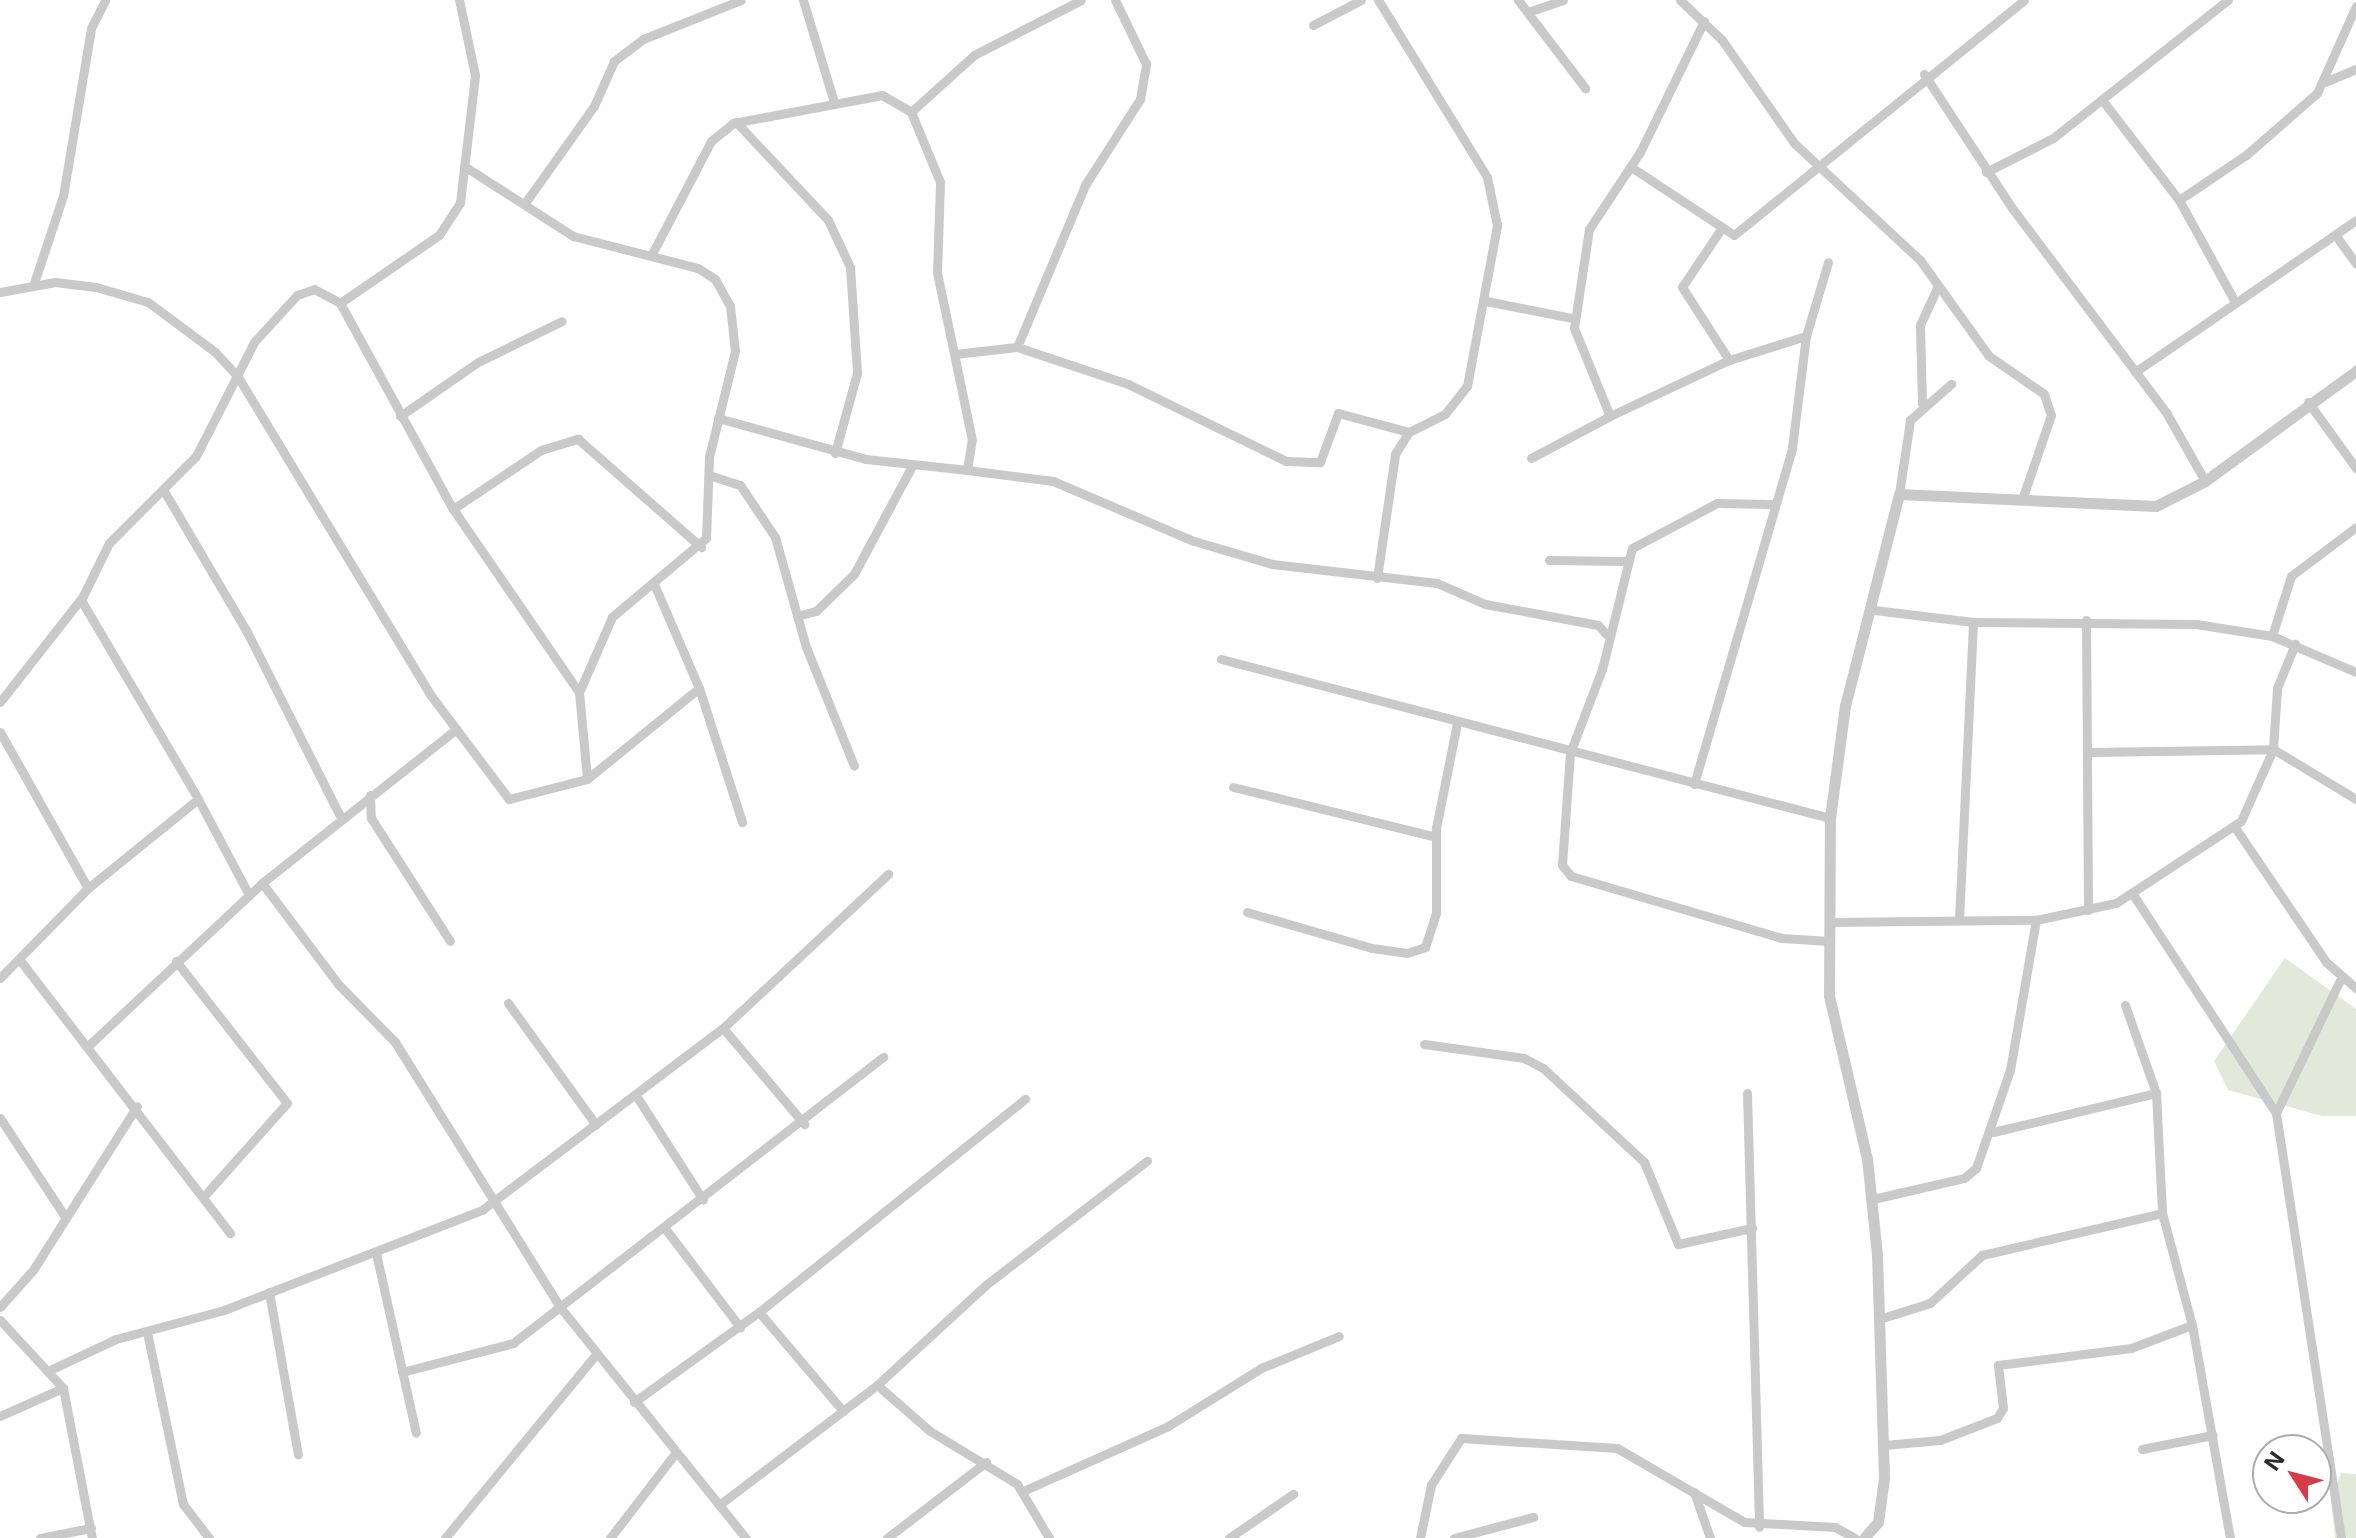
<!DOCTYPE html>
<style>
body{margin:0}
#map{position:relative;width:2356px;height:1538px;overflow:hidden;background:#fff;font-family:Inter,sans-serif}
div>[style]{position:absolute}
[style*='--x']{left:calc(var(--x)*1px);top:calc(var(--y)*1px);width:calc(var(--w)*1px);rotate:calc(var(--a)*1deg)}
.green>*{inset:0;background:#e2e9da}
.minor>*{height:9px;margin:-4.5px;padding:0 4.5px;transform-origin:4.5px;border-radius:4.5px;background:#c9c9c9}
.tertiary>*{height:11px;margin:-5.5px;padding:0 5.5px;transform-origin:5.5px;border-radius:5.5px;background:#c9c9c9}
span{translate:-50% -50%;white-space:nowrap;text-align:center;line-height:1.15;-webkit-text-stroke:8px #fff;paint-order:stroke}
.north{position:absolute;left:2252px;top:1434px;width:80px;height:80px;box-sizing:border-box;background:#fff;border:2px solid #ababab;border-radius:50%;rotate:306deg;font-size:22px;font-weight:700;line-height:32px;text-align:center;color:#2c2c2c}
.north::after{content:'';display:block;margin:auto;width:28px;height:36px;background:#d63b49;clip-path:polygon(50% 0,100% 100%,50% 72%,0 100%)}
</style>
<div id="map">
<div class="green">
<div style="clip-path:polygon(2285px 958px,2356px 1009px,2356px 1116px,2322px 1116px,2228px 1090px,2214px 1061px)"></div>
<div style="clip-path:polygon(2341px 1473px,2356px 1474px,2356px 1538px,2335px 1538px,2331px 1501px)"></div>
</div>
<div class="minor">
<div style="--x:803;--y:0;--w:107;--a:73.1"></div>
<div style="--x:1518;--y:0;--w:111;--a:52.7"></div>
<div style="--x:1680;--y:0;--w:58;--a:43.6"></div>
<div style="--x:1722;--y:40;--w:126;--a:55"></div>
<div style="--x:1794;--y:143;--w:172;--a:42.9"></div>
<div style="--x:1920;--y:260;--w:118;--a:54.3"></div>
<div style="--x:1989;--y:356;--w:67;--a:34.6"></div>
<div style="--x:2044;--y:394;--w:22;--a:72"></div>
<div style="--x:2051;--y:415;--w:87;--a:108.9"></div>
<div style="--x:1528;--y:12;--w:37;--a:-19"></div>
<div style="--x:1704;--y:21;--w:146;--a:116"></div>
<div style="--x:1640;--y:152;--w:92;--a:123.5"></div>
<div style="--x:1589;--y:229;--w:100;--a:98.6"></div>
<div style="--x:1574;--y:328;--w:95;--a:67.8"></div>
<div style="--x:1610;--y:416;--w:132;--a:-25.2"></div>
<div style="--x:1729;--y:360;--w:81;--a:-17.3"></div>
<div style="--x:1313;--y:25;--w:54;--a:-27.5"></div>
<div style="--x:1924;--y:74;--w:160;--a:56.7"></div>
<div style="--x:2012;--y:208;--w:258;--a:53"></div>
<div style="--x:2167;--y:414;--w:77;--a:60.4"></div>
<div style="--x:2325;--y:82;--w:34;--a:-23"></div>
<div style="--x:2103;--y:101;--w:125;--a:52.5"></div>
<div style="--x:2179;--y:200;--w:116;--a:61.2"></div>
<div style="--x:736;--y:122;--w:134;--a:46.8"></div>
<div style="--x:828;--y:220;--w:52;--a:64.9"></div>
<div style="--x:850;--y:267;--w:106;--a:86.2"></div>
<div style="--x:857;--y:373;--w:83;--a:105.4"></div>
<div style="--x:464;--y:166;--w:130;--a:32.7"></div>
<div style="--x:573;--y:236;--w:129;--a:14.4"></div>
<div style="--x:698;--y:268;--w:20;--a:33"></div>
<div style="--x:715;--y:279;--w:31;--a:61"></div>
<div style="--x:730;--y:306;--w:45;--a:83.7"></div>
<div style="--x:735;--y:351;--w:109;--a:103.8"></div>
<div style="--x:709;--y:457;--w:81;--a:92.1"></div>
<div style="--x:706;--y:538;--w:123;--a:140"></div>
<div style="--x:612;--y:617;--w:82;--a:113.7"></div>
<div style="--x:1631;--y:167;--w:123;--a:33.4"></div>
<div style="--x:1734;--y:235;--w:373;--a:-39"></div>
<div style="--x:1986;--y:172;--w:75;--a:-26.9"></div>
<div style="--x:2053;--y:138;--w:223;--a:-38.3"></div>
<div style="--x:2179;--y:200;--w:81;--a:-33.9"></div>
<div style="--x:2246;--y:155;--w:94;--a:-41.1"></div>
<div style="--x:2317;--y:93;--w:95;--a:-65.9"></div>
<div style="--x:525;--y:203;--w:119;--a:-54.6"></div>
<div style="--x:594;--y:106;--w:49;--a:-66"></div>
<div style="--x:614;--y:61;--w:36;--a:-37"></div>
<div style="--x:643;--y:39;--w:105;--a:-21.7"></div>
<div style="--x:1719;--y:232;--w:66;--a:123.9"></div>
<div style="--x:1682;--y:287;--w:87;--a:57.2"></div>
<div style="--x:2336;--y:236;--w:34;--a:54"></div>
<div style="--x:653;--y:252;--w:125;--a:-62.4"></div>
<div style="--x:711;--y:141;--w:28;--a:-39"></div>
<div style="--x:733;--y:123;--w:152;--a:-10.6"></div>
<div style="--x:882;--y:95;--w:34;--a:30"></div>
<div style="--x:34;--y:283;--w:92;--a:-71.6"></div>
<div style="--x:63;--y:196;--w:170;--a:-80.5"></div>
<div style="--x:91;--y:28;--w:31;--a:-63"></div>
<div style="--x:0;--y:292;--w:56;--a:-10.3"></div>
<div style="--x:55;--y:282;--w:41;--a:7"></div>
<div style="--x:96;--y:287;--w:54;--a:16.1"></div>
<div style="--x:148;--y:302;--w:84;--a:36.7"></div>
<div style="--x:215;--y:352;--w:34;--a:47"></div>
<div style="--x:238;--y:377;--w:369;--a:58.8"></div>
<div style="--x:429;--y:693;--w:133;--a:53"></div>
<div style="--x:509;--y:799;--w:81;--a:-14.4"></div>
<div style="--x:587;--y:779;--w:144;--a:-39.1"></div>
<div style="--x:1486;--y:301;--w:88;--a:11.2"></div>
<div style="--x:340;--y:303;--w:120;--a:-34.5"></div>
<div style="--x:439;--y:235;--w:38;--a:-57"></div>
<div style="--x:460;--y:203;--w:129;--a:-83.3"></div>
<div style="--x:475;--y:75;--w:77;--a:-102"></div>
<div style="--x:1017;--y:347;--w:117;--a:18.4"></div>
<div style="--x:1128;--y:384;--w:176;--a:26"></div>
<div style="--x:1286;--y:461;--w:34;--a:2"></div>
<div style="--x:1320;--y:462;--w:52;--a:-69.8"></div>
<div style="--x:1338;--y:413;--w:73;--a:15"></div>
<div style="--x:955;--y:354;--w:62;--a:-6.4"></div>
<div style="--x:1017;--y:347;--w:176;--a:-67.2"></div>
<div style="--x:1085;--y:185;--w:102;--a:-57.4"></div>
<div style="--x:1140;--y:99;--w:36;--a:-80"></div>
<div style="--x:1146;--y:64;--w:71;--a:-115.8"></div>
<div style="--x:2135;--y:372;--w:268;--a:-34.5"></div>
<div style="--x:2308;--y:402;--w:82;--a:54"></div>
<div style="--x:1922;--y:403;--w:78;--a:-91.5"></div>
<div style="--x:1920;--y:325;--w:41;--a:-65.3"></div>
<div style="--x:400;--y:416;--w:95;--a:-34.7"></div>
<div style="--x:478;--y:362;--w:93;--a:-26"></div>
<div style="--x:718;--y:418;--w:154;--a:15.5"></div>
<div style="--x:866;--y:459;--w:102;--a:6.2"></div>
<div style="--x:967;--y:470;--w:30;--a:-81"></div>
<div style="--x:972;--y:440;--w:171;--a:-101.8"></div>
<div style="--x:937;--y:273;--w:91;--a:-88.1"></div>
<div style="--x:940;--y:182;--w:76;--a:-112.5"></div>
<div style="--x:911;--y:112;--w:85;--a:-42.1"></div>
<div style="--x:974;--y:55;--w:120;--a:-27.2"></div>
<div style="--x:1531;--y:458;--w:89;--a:-28"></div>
<div style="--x:967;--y:470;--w:87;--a:7.3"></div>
<div style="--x:1053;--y:481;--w:153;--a:23.1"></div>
<div style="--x:1194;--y:541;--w:81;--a:16.4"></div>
<div style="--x:1272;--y:564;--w:166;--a:6.6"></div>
<div style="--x:1437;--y:583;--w:52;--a:23.6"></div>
<div style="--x:1485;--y:604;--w:115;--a:10.5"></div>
<div style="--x:1598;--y:625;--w:12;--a:48"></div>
<div style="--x:709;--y:475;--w:33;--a:18"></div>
<div style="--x:740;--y:485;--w:63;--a:56.1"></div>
<div style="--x:775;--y:537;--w:114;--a:74.3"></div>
<div style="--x:806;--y:647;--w:128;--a:68"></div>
<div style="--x:164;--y:491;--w:161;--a:59.5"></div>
<div style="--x:246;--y:630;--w:211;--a:63.2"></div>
<div style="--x:1899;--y:494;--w:75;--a:-81.5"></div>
<div style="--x:1910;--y:420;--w:55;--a:-41.3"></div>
<div style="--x:1770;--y:504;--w:53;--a:-178.9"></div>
<div style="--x:1717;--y:503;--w:96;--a:152.1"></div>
<div style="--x:1632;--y:548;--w:125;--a:103.9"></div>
<div style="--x:1602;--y:669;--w:90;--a:110.9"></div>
<div style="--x:1570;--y:753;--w:112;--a:94.1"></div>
<div style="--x:1562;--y:865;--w:14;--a:51"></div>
<div style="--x:1571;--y:876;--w:219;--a:16.4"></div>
<div style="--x:1781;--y:938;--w:48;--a:3.6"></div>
<div style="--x:453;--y:509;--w:106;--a:-33.8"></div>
<div style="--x:541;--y:450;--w:39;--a:-17"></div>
<div style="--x:578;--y:439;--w:164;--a:41.3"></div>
<div style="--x:1549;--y:560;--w:77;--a:0.7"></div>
<div style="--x:1377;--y:578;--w:125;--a:-81.7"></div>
<div style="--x:1395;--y:454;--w:26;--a:-58"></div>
<div style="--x:1409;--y:432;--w:40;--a:-26.6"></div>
<div style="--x:1445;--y:414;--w:36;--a:-52"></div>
<div style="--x:1467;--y:386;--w:164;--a:-79.4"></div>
<div style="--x:1497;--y:225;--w:49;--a:-101.8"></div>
<div style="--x:1487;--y:177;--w:208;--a:-121.6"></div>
<div style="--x:654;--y:584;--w:113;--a:66.6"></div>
<div style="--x:699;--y:688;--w:141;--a:72.2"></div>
<div style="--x:81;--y:600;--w:231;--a:59.5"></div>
<div style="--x:198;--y:799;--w:141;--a:141"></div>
<div style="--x:1874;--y:610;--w:100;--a:6.9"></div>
<div style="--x:1973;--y:622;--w:223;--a:0.5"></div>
<div style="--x:2196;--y:624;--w:77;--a:9"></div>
<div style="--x:2272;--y:636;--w:91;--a:23.2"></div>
<div style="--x:797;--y:616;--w:20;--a:-15"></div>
<div style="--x:816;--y:611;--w:53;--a:-44.2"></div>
<div style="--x:854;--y:574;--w:123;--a:-61.8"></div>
<div style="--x:2086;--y:620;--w:290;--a:89.6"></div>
<div style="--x:2272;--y:636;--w:63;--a:-72.4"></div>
<div style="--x:2291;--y:576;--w:81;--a:-37"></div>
<div style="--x:1221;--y:659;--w:629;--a:14.63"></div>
<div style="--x:0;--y:702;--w:135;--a:-51.9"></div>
<div style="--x:83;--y:596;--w:59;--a:-63.9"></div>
<div style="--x:109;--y:543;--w:123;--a:-45"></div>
<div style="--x:196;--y:456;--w:128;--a:-63"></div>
<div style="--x:254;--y:342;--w:64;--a:-47.5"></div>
<div style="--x:297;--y:295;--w:18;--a:-19"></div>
<div style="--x:314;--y:289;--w:30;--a:28"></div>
<div style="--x:340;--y:303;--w:235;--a:61.3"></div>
<div style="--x:453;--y:509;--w:222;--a:55.5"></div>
<div style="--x:579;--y:692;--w:87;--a:84.7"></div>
<div style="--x:0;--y:732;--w:179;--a:60.6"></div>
<div style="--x:88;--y:888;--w:126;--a:134.4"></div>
<div style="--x:2092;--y:752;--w:181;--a:-0.9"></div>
<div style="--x:2273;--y:749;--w:61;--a:-86.2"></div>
<div style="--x:2277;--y:688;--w:48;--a:-67.8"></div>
<div style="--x:1694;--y:784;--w:350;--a:-73.7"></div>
<div style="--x:1792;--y:448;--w:113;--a:-82.9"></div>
<div style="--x:1806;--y:336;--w:77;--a:-73.4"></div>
<div style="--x:1233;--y:787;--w:209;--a:13.8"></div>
<div style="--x:370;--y:795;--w:23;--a:88"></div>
<div style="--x:371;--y:818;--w:146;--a:57.3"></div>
<div style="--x:198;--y:799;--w:109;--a:62"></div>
<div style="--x:2234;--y:826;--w:164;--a:55.9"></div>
<div style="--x:2326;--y:962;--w:40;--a:41"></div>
<div style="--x:262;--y:883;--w:126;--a:53"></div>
<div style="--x:338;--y:984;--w:81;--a:45.5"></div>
<div style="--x:395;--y:1042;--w:312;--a:58.1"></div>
<div style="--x:560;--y:1307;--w:297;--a:51.2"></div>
<div style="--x:2134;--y:896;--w:259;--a:56.8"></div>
<div style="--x:2276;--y:1113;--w:430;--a:81.3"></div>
<div style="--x:1247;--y:912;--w:130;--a:16.1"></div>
<div style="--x:1372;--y:948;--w:35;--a:8"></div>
<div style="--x:1407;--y:953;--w:19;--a:-18"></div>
<div style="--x:1425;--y:947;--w:36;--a:-72"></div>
<div style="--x:1436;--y:913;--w:85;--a:-90"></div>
<div style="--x:1436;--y:828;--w:107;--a:-78.7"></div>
<div style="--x:1959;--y:920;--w:298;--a:-87.3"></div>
<div style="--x:1829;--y:922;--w:207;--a:-0.6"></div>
<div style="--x:2036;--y:920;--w:82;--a:-12"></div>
<div style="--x:2116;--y:903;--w:149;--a:-33.3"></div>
<div style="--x:2241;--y:821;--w:79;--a:-66"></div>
<div style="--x:2273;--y:749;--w:97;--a:31.1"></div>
<div style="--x:19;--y:959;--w:346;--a:52.4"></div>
<div style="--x:176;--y:961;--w:180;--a:52"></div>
<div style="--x:287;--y:1103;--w:125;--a:131.7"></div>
<div style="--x:508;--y:1003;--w:150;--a:54.2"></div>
<div style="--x:2125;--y:1005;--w:93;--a:70.6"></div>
<div style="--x:2156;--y:1093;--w:120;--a:87.1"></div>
<div style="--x:2162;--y:1213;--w:116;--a:75"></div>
<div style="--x:2192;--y:1325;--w:216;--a:79.9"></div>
<div style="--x:723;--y:1028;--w:126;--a:49.8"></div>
<div style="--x:1424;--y:1044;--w:101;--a:8"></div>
<div style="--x:1524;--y:1058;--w:21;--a:28"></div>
<div style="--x:1543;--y:1068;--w:138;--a:42.9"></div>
<div style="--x:1644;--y:1162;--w:89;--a:67.5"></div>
<div style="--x:1678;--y:1244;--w:76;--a:-12.2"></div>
<div style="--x:89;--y:1045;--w:237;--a:-43.1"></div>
<div style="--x:262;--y:883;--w:248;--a:-38.4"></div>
<div style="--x:1747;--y:1093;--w:434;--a:88.4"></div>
<div style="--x:637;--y:1097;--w:122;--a:57.3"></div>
<div style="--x:2276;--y:1113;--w:150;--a:-64.3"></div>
<div style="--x:0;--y:1118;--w:120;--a:56.6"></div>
<div style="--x:1993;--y:1132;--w:168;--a:-13.5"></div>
<div style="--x:1873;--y:1199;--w:93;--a:-13"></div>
<div style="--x:1964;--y:1178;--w:16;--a:-40"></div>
<div style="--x:1976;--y:1168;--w:104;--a:-70.9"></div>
<div style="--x:2010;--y:1070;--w:152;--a:-80.2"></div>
<div style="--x:664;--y:1227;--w:126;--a:52.8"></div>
<div style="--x:376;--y:1253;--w:184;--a:77.5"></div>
<div style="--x:269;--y:1292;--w:165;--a:79.9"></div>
<div style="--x:0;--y:1307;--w:50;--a:-48.3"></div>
<div style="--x:33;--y:1270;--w:194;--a:-57.6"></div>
<div style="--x:759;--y:1312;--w:130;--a:49.7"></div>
<div style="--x:1879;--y:1319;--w:53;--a:-17.4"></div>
<div style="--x:1930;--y:1303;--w:71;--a:-42.7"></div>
<div style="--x:1982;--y:1255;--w:185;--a:-13.1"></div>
<div style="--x:0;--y:1320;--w:93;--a:47.2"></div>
<div style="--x:63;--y:1388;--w:153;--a:79.1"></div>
<div style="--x:147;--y:1332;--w:176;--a:78.2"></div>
<div style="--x:183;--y:1504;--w:43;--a:52.6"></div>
<div style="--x:50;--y:1370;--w:73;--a:-25.2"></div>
<div style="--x:116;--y:1339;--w:112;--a:-15"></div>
<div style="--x:224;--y:1310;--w:277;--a:-21.2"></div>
<div style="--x:482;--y:1210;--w:302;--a:-37.1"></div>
<div style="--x:723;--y:1028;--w:226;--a:-43"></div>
<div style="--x:402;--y:1372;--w:115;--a:-14.6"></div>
<div style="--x:513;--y:1343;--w:468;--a:-37.7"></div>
<div style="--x:877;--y:1385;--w:70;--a:41"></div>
<div style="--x:930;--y:1431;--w:102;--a:31.3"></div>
<div style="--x:1017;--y:1484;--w:63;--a:59.3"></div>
<div style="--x:634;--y:1402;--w:154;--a:-35.8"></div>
<div style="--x:759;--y:1312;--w:341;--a:-38.7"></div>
<div style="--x:0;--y:1416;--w:69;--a:-24"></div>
<div style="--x:1884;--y:1445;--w:56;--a:-5.1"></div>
<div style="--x:1940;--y:1440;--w:61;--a:-21.1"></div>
<div style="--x:1997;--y:1418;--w:12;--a:-59"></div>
<div style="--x:2003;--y:1408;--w:43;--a:-96.6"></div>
<div style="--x:1998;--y:1365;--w:134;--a:-7.3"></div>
<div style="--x:2131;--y:1348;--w:65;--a:-20.7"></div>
<div style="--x:2142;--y:1449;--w:72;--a:-11.2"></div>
<div style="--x:1023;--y:1491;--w:159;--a:-24.1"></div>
<div style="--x:1168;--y:1426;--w:110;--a:-31.9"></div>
<div style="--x:1261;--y:1368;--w:84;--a:-22.3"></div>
<div style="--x:1694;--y:1492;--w:49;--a:70.8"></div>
<div style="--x:719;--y:1505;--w:198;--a:-37.2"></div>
<div style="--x:877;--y:1385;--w:149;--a:-42.6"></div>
<div style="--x:987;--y:1284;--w:202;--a:-37.6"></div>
<div style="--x:40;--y:1538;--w:52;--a:-11.1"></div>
<div style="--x:445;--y:1538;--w:238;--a:-50.6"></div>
<div style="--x:610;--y:1538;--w:105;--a:-52.4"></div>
<div style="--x:887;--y:1538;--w:125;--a:-37.5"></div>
<div style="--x:1229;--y:1538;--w:78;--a:-34.5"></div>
<div style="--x:1420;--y:1538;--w:54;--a:-78.3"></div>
<div style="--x:1431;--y:1485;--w:56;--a:-57.4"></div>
<div style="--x:1461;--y:1438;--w:156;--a:3.7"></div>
<div style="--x:1617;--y:1448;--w:147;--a:30.2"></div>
<div style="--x:1744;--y:1522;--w:91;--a:3.1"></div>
<div style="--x:1835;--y:1527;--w:23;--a:29"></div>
<div style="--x:1454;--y:1538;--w:82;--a:-14.9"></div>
</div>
<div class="tertiary">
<div style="--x:1864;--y:1538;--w:21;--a:-49"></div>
<div style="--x:1878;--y:1522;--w:44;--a:-82.2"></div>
<div style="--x:1884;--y:1478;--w:223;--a:-91.8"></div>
<div style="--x:1877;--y:1255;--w:97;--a:-95.9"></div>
<div style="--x:1867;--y:1159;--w:167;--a:-103.1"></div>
<div style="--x:1829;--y:996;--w:178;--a:-89.7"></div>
<div style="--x:1830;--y:818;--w:113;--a:-82.4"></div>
<div style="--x:1845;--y:706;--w:219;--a:-75.7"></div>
<div style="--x:1899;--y:494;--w:257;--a:2.7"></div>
<div style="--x:2156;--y:506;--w:55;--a:-27"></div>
<div style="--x:2205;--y:481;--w:187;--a:-36.1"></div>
</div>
<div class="north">N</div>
</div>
